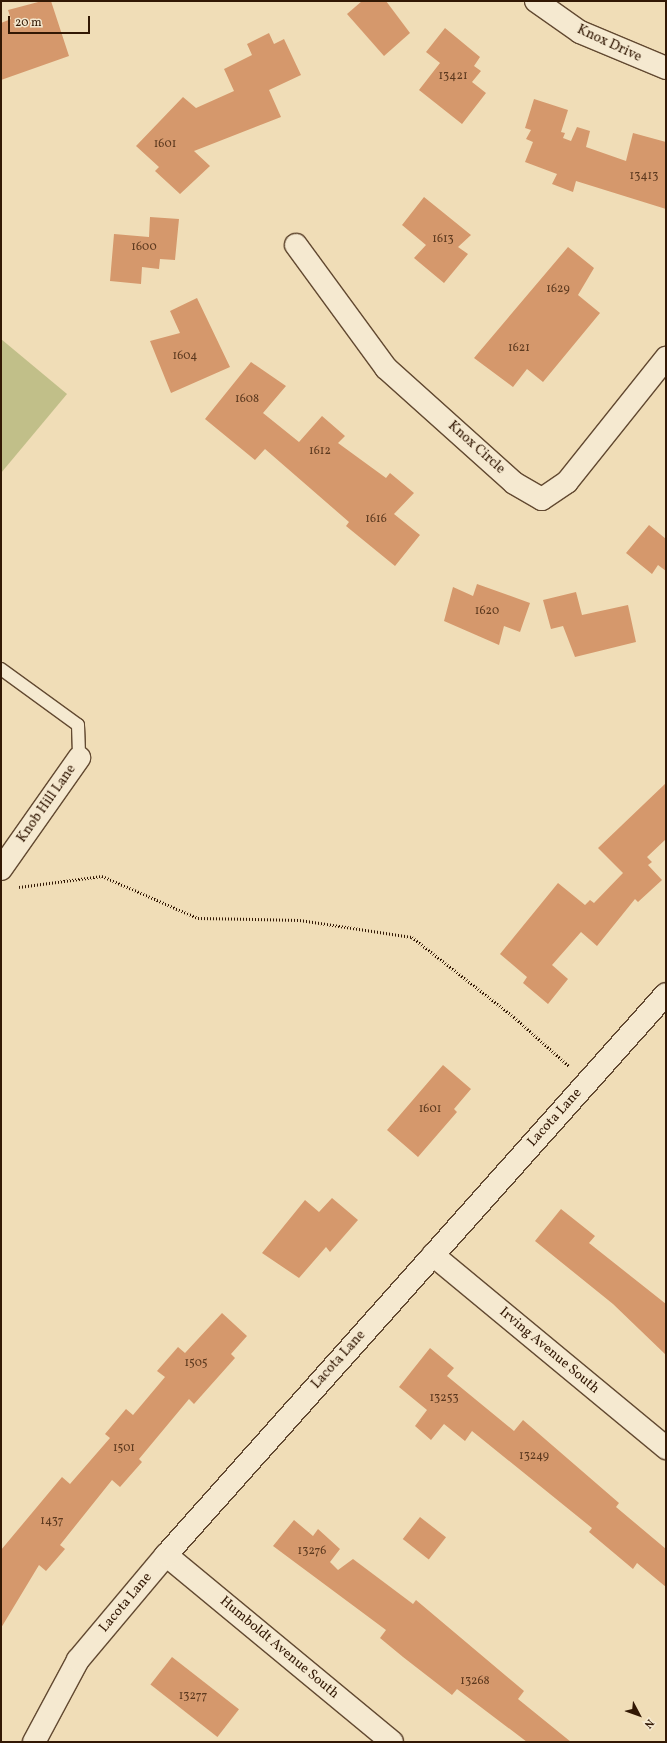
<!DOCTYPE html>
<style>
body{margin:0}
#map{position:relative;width:667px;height:1743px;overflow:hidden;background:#f0ddb7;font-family:Vollkorn,serif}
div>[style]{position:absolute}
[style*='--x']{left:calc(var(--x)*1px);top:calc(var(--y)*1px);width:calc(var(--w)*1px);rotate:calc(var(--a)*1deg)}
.green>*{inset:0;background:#c1bf89}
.building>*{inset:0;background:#d5986c;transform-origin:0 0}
.path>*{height:2.5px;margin-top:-1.25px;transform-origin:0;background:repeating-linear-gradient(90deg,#321804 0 1px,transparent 0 3px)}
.roads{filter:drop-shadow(1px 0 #624931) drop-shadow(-1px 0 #624931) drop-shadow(0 1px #624931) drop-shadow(0 -1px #624931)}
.lane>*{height:12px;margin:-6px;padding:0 6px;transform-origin:6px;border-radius:6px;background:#f5e9d0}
.street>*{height:22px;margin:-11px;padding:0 11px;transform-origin:11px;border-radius:11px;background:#f5e9d0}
span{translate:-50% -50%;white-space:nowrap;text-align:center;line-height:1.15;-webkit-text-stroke:3px #f5e9d0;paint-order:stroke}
.number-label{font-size:12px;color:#5b381e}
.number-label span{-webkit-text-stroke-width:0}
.street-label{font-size:14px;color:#321804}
.frame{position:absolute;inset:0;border:2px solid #321804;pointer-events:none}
.north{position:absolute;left:619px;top:1695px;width:40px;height:40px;-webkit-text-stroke:3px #f5e9d0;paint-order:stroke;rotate:131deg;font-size:11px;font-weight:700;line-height:16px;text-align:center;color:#321804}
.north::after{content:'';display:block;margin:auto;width:14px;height:18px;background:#321804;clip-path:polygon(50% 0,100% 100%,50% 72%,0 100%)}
.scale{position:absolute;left:8px;top:16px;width:82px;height:18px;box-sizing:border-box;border:2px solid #321804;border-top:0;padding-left:5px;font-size:12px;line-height:14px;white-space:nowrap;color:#321804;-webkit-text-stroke:3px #f5e9d0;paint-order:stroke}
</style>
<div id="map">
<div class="green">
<div style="clip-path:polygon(1px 339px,67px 394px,1px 473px)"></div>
</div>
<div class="building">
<div style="clip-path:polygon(42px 1px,51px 1px,69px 56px,1px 80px,1px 23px,11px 19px,8px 10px)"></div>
<div style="clip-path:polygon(362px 1px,386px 1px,410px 33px,384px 56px,347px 14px)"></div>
<div style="clip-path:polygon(445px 28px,480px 57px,474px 66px,481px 71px,472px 82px,486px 93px,462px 124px,419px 90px,440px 63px,426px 52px)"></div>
<div style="clip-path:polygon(269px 33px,274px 44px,284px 39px,301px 75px,269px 90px,281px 117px,194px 151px,210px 166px,180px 194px,155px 171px,159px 167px,136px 146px,183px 97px,196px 108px,234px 91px,224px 69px,252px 55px,247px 44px)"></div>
<div style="clip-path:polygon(534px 99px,568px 110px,561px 132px,565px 133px,563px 138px,571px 141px,577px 127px,590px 131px,586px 147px,626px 161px,633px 133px,666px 142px,666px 209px,576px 181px,573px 192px,552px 184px,557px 174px,525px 162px,533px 142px,526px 139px,531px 130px,525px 128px)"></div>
<div style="clip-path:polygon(424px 197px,471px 235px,458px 247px,468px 254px,444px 283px,414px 258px,426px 245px,402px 225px)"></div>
<div style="clip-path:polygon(150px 217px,179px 219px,175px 260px,160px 259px,159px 269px,142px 267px,141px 284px,110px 281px,114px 234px,149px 237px)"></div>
<div style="clip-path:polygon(568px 247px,594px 268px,578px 295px,600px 313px,543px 382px,527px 369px,513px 387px,474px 358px)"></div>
<div style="clip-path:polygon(197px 298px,230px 367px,171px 393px,150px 341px,180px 333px,170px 311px)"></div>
<div style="clip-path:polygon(251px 362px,286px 386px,263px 413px,299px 442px,322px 416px,345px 436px,338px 443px,386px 478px,390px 473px,414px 493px,394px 514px,420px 535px,395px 566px,346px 526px,349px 522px,265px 449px,255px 460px,205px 419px)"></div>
<div style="clip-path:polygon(649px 525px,666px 539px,666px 571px,658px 565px,652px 574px,626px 553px)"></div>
<div style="clip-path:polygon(477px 584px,530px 603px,520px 632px,504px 626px,499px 645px,444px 621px,453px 587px,473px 596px)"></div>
<div style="clip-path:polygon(576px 592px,582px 615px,628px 605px,636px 642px,575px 657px,563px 626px,551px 629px,543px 600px)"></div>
<div style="clip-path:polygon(666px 783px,666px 839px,647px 857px,652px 862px,648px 865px,662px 880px,638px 902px,635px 899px,597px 946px,581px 932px,552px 965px,568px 979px,548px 1004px,523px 983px,527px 977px,500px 954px,558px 883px,585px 905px,590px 900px,594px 903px,623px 873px,598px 848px)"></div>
<div style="clip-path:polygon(443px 1065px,471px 1089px,454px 1109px,457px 1112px,418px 1157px,387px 1130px)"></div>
<div style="clip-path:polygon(332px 1198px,358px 1220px,330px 1252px,326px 1247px,299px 1278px,262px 1253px,305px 1200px,319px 1212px)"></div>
<div style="clip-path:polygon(561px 1209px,595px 1236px,589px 1243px,666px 1304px,666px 1355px,613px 1304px,535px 1241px)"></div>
<div style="clip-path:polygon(222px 1313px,247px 1336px,231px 1354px,235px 1358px,194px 1404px,189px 1399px,139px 1459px,142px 1462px,120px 1487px,112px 1480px,60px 1545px,65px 1549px,46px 1571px,39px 1565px,1px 1628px,1px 1550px,62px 1477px,70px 1484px,110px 1438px,105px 1434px,126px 1409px,133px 1415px,165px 1377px,157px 1371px,178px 1347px,185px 1353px)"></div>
<div style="clip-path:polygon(430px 1348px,454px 1368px,447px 1376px,514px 1431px,523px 1420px,619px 1503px,616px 1507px,666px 1549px,666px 1587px,637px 1563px,633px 1569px,589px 1532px,592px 1528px,472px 1431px,465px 1441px,444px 1424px,431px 1440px,415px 1426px,427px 1410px,399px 1387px)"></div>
<div style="left:420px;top:1517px;width:33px;height:28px;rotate:38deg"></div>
<div style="clip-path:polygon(294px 1520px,313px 1536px,318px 1529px,340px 1549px,330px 1562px,338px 1570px,353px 1559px,413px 1604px,416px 1600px,524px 1691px,518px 1699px,571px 1742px,527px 1742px,457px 1689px,452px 1695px,403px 1657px,380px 1638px,386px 1630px,273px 1546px)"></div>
<div style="left:172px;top:1657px;width:85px;height:35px;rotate:38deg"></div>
</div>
<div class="path">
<div style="--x:19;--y:887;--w:84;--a:-7.5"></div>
<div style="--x:102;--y:876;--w:105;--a:23.6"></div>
<div style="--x:198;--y:918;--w:102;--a:1.1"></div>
<div style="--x:300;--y:920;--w:113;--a:8.6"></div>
<div style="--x:412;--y:937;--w:130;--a:38.1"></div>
<div style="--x:514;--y:1017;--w:74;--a:41.7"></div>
</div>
<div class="roads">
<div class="lane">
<div style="--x:1;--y:669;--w:95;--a:36"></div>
<div style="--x:78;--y:725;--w:33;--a:88"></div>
</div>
<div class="street">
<div style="--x:536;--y:1;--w:54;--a:35.2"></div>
<div style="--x:580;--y:32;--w:93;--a:22.7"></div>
<div style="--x:296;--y:245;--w:152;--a:53.8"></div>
<div style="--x:386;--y:368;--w:172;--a:41.9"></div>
<div style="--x:514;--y:483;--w:32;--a:30"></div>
<div style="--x:542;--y:499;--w:30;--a:-34"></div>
<div style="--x:567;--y:482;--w:159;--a:-51.4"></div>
<div style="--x:1;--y:869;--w:136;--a:-54.9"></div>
<div style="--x:433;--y:1255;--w:303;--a:39.6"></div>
<div style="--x:166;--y:1555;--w:293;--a:39.6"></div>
<div style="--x:34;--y:1742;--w:93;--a:-61.8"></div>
<div style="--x:78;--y:1660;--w:137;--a:-50"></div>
<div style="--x:166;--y:1555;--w:751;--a:-48.29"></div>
</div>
</div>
<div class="number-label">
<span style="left:453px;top:77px">13421</span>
<span style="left:165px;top:145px">1601</span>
<span style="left:644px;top:177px">13413</span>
<span style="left:443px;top:240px">1613</span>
<span style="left:144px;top:248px">1600</span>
<span style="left:558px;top:290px">1629</span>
<span style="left:519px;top:349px">1621</span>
<span style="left:185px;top:357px">1604</span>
<span style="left:247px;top:400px">1608</span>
<span style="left:320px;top:452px">1612</span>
<span style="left:376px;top:520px">1616</span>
<span style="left:487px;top:612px">1620</span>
<span style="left:430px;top:1110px">1601</span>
<span style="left:196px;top:1364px">1505</span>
<span style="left:444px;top:1399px">13253</span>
<span style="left:124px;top:1449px">1501</span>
<span style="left:534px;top:1457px">13249</span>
<span style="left:52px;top:1522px">1437</span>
<span style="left:312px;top:1552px">13276</span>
<span style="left:475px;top:1682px">13268</span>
<span style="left:193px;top:1697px">13277</span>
</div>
<div class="street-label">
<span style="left:609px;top:44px;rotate:25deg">Knox Drive</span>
<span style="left:476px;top:448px;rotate:42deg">Knox Circle</span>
<span style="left:47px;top:804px;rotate:-55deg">Knob Hill Lane</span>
<span style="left:555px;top:1118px;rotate:-48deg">Lacota Lane</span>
<span style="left:549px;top:1351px;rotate:40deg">Irving Avenue South</span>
<span style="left:339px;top:1360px;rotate:-48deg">Lacota Lane</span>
<span style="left:126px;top:1603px;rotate:-50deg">Lacota Lane</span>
<span style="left:279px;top:1648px;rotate:40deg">Humboldt Avenue South</span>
</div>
<div class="frame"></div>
<div class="north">N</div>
<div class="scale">20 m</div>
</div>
